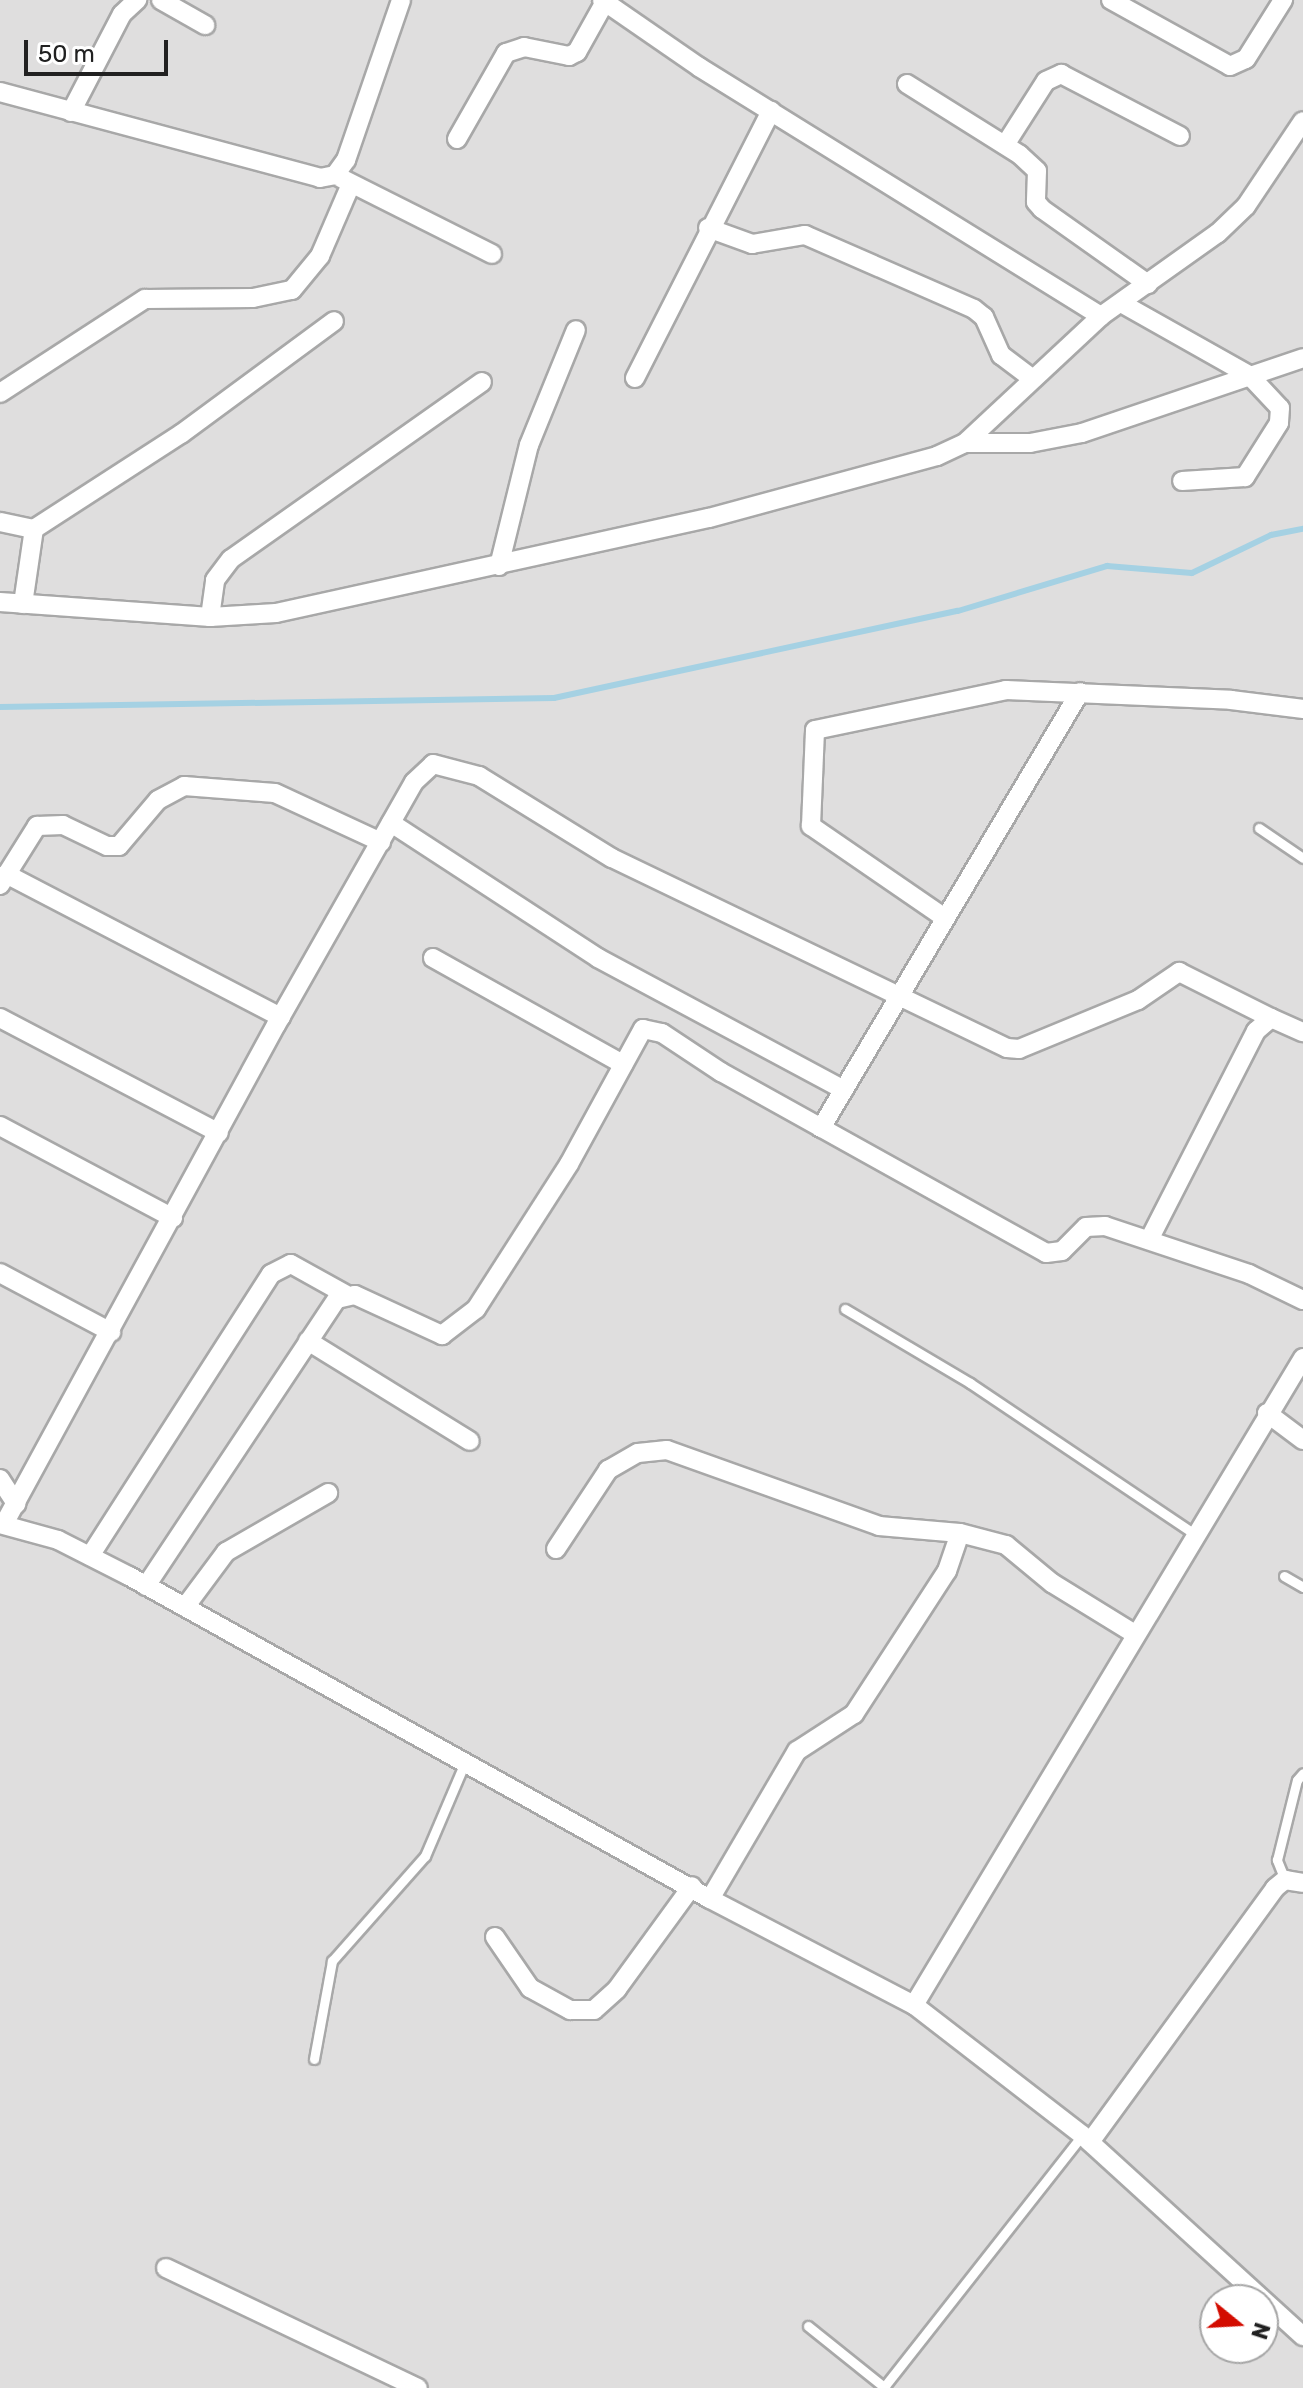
<!DOCTYPE html>
<style>
body{margin:0}
#map{position:relative;width:1303px;height:2388px;overflow:hidden;background:#f2efe7;font-family:Rubik,sans-serif}
div>[style]{position:absolute}
[style*='--x']{left:calc(var(--x)*1px);top:calc(var(--y)*1px);width:calc(var(--w)*1px);rotate:calc(var(--a)*1deg)}
.residential>*{inset:0;background:#dfdede}
.stream>*{height:6px;margin:-3px;padding:0 3px;transform-origin:3px;border-radius:3px;background:#a5d1e3}
.roads{filter:drop-shadow(2px 0 #a8a8a8) drop-shadow(-2px 0 #a8a8a8) drop-shadow(0 2px #a8a8a8) drop-shadow(0 -2px #a8a8a8)}
.service>*{height:9px;margin:-4.5px;padding:0 4.5px;transform-origin:4.5px;border-radius:4.5px;background:#fff}
.minor>*{height:18px;margin:-9px;padding:0 9px;transform-origin:9px;border-radius:9px;background:#fff}
span{translate:-50% -50%;white-space:nowrap;text-align:center;line-height:1.15;-webkit-text-stroke:6px #fff;paint-order:stroke}
.north{position:absolute;left:1199px;top:2284px;width:80px;height:80px;box-sizing:border-box;background:#fff;border:2px solid #a6a6a6;border-radius:50%;rotate:108deg;font-size:22px;font-weight:700;line-height:32px;text-align:center;color:#212121}
.north::after{content:'';display:block;margin:auto;width:28px;height:36px;background:#d30c00;clip-path:polygon(50% 0,100% 100%,50% 72%,0 100%)}
.scale{position:absolute;left:24px;top:40px;width:144px;height:36px;box-sizing:border-box;border:4px solid #212121;border-top:0;padding-left:10px;font-size:24px;line-height:28px;white-space:nowrap;color:#212121;-webkit-text-stroke:6px #fff;paint-order:stroke}
</style>
<div id="map">
<div class="residential">
<div style="clip-path:polygon(evenodd,0 0,1303px 0,1303px 2388px,0 2388px,0 0,1215px 2300px,1263px 2300px,1263px 2348px,1215px 2348px,1215px 2300px)"></div>
</div>
<div class="stream">
<div style="--x:0;--y:707;--w:554;--a:-0.93"></div>
<div style="--x:554;--y:698;--w:413;--a:-12.2"></div>
<div style="--x:958;--y:611;--w:156;--a:-16.8"></div>
<div style="--x:1107;--y:566;--w:85;--a:4.7"></div>
<div style="--x:1192;--y:573;--w:88;--a:-25.7"></div>
<div style="--x:1271;--y:535;--w:33;--a:-11"></div>
</div>
<div class="roads">
<div class="service">
<div style="--x:1259;--y:828;--w:53;--a:34.3"></div>
<div style="--x:845;--y:1309;--w:145;--a:30.6"></div>
<div style="--x:970;--y:1383;--w:271;--a:33.9"></div>
<div style="--x:1284;--y:1576;--w:22;--a:30"></div>
<div style="--x:1285;--y:1880;--w:22;--a:-112"></div>
<div style="--x:1277;--y:1860;--w:82;--a:-76"></div>
<div style="--x:1297;--y:1780;--w:9;--a:-49"></div>
<div style="--x:314;--y:2059;--w:100;--a:-79.6"></div>
<div style="--x:332;--y:1961;--w:140;--a:-48.5"></div>
<div style="--x:425;--y:1856;--w:102;--a:-66.9"></div>
<div style="--x:808;--y:2326;--w:99;--a:38.8"></div>
<div style="--x:884;--y:2387;--w:320;--a:-51.8"></div>
</div>
<div class="minor">
<div style="--x:161;--y:0;--w:51;--a:29.6"></div>
<div style="--x:602;--y:0;--w:118;--a:34.6"></div>
<div style="--x:699;--y:67;--w:473;--a:31.8"></div>
<div style="--x:1111;--y:0;--w:136;--a:29"></div>
<div style="--x:1230;--y:66;--w:17;--a:-24"></div>
<div style="--x:1246;--y:59;--w:70;--a:-57.9"></div>
<div style="--x:907;--y:84;--w:133;--a:32.1"></div>
<div style="--x:1020;--y:155;--w:23;--a:43"></div>
<div style="--x:1037;--y:171;--w:31;--a:92"></div>
<div style="--x:1036;--y:202;--w:9;--a:49"></div>
<div style="--x:1042;--y:209;--w:130;--a:35.3"></div>
<div style="--x:0;--y:92;--w:331;--a:15"></div>
<div style="--x:320;--y:178;--w:15;--a:-11"></div>
<div style="--x:335;--y:175;--w:19;--a:-54"></div>
<div style="--x:346;--y:160;--w:169;--a:-71"></div>
<div style="--x:71;--y:112;--w:110;--a:-62.5"></div>
<div style="--x:122;--y:14;--w:21;--a:-43"></div>
<div style="--x:457;--y:139;--w:99;--a:-60.3"></div>
<div style="--x:506;--y:53;--w:19;--a:-18"></div>
<div style="--x:524;--y:47;--w:46;--a:11.3"></div>
<div style="--x:569;--y:56;--w:9;--a:-27"></div>
<div style="--x:577;--y:52;--w:57;--a:-60.8"></div>
<div style="--x:1005;--y:145;--w:76;--a:-57.4"></div>
<div style="--x:1046;--y:81;--w:17;--a:-25"></div>
<div style="--x:1061;--y:74;--w:134;--a:27.5"></div>
<div style="--x:341;--y:178;--w:169;--a:26.7"></div>
<div style="--x:708;--y:228;--w:47;--a:20"></div>
<div style="--x:752;--y:244;--w:54;--a:-9.6"></div>
<div style="--x:805;--y:235;--w:184;--a:23.6"></div>
<div style="--x:974;--y:309;--w:13;--a:39"></div>
<div style="--x:984;--y:317;--w:42;--a:65.9"></div>
<div style="--x:1001;--y:355;--w:39;--a:37"></div>
<div style="--x:1121;--y:303;--w:147;--a:29.4"></div>
<div style="--x:1249;--y:375;--w:45;--a:46.8"></div>
<div style="--x:1280;--y:408;--w:15;--a:94"></div>
<div style="--x:1279;--y:423;--w:64;--a:122.2"></div>
<div style="--x:1245;--y:477;--w:63;--a:176.4"></div>
<div style="--x:635;--y:378;--w:300;--a:-63"></div>
<div style="--x:0;--y:393;--w:173;--a:-33"></div>
<div style="--x:145;--y:299;--w:108;--a:-0.5"></div>
<div style="--x:253;--y:298;--w:40;--a:-12"></div>
<div style="--x:292;--y:290;--w:44;--a:-50.5"></div>
<div style="--x:320;--y:256;--w:78;--a:-66.7"></div>
<div style="--x:965;--y:443;--w:65;--a:0"></div>
<div style="--x:1030;--y:443;--w:53;--a:-10.9"></div>
<div style="--x:1082;--y:433;--w:233;--a:-18.7"></div>
<div style="--x:0;--y:522;--w:35;--a:12"></div>
<div style="--x:499;--y:566;--w:125;--a:-76.1"></div>
<div style="--x:529;--y:445;--w:124;--a:-67.8"></div>
<div style="--x:0;--y:602;--w:211;--a:4.1"></div>
<div style="--x:210;--y:617;--w:66;--a:-3.5"></div>
<div style="--x:276;--y:613;--w:443;--a:-12.4"></div>
<div style="--x:709;--y:518;--w:236;--a:-15.2"></div>
<div style="--x:937;--y:456;--w:31;--a:-25"></div>
<div style="--x:965;--y:443;--w:186;--a:-43"></div>
<div style="--x:1101;--y:316;--w:143;--a:-35.4"></div>
<div style="--x:1218;--y:233;--w:39;--a:-44"></div>
<div style="--x:1246;--y:206;--w:102;--a:-56.2"></div>
<div style="--x:23;--y:604;--w:76;--a:-81.7"></div>
<div style="--x:34;--y:529;--w:175;--a:-32.9"></div>
<div style="--x:181;--y:434;--w:190;--a:-36.4"></div>
<div style="--x:210;--y:617;--w:37;--a:-82"></div>
<div style="--x:215;--y:580;--w:26;--a:-53"></div>
<div style="--x:231;--y:559;--w:307;--a:-35.2"></div>
<div style="--x:391;--y:823;--w:247;--a:33.1"></div>
<div style="--x:598;--y:958;--w:279;--a:28.2"></div>
<div style="--x:6;--y:874;--w:310;--a:27.5"></div>
<div style="--x:0;--y:885;--w:70;--a:-57.9"></div>
<div style="--x:37;--y:826;--w:26;--a:-2"></div>
<div style="--x:63;--y:825;--w:49;--a:25.5"></div>
<div style="--x:107;--y:846;--w:12;--a:0"></div>
<div style="--x:119;--y:846;--w:60;--a:-49.7"></div>
<div style="--x:158;--y:800;--w:30;--a:-28"></div>
<div style="--x:184;--y:786;--w:91;--a:4.4"></div>
<div style="--x:275;--y:793;--w:117;--a:24.8"></div>
<div style="--x:945;--y:918;--w:163;--a:-145.5"></div>
<div style="--x:811;--y:826;--w:96;--a:-87.6"></div>
<div style="--x:815;--y:730;--w:195;--a:-11.8"></div>
<div style="--x:1006;--y:690;--w:225;--a:2.5"></div>
<div style="--x:1231;--y:700;--w:73;--a:7.1"></div>
<div style="--x:433;--y:958;--w:218;--a:29.2"></div>
<div style="--x:0;--y:1018;--w:247;--a:27.7"></div>
<div style="--x:0;--y:1126;--w:196;--a:28"></div>
<div style="--x:821;--y:1128;--w:507;--a:-59.29"></div>
<div style="--x:1149;--y:1240;--w:235;--a:-62.9"></div>
<div style="--x:1256;--y:1031;--w:20;--a:-41"></div>
<div style="--x:1271;--y:1018;--w:35;--a:24"></div>
<div style="--x:0;--y:1273;--w:126;--a:28"></div>
<div style="--x:308;--y:1341;--w:190;--a:31.7"></div>
<div style="--x:1267;--y:1413;--w:45;--a:36.9"></div>
<div style="--x:0;--y:1479;--w:30;--a:57"></div>
<div style="--x:0;--y:1524;--w:60;--a:15.4"></div>
<div style="--x:58;--y:1540;--w:80;--a:26.9"></div>
<div style="--x:129;--y:1576;--w:665;--a:29.07"></div>
<div style="--x:710;--y:1899;--w:230;--a:27.5"></div>
<div style="--x:914;--y:2005;--w:212;--a:37.7"></div>
<div style="--x:1082;--y:2135;--w:299;--a:42.3"></div>
<div style="--x:4;--y:1524;--w:568;--a:-61.41"></div>
<div style="--x:276;--y:1025;--w:279;--a:-60.4"></div>
<div style="--x:414;--y:782;--w:26;--a:-43"></div>
<div style="--x:433;--y:764;--w:48;--a:14.6"></div>
<div style="--x:479;--y:776;--w:156;--a:31.7"></div>
<div style="--x:612;--y:858;--w:438;--a:25.7"></div>
<div style="--x:1007;--y:1048;--w:12;--a:5"></div>
<div style="--x:1019;--y:1049;--w:129;--a:-22.4"></div>
<div style="--x:1138;--y:1000;--w:50;--a:-34.3"></div>
<div style="--x:1179;--y:972;--w:103;--a:26.6"></div>
<div style="--x:556;--y:1549;--w:95;--a:-56.6"></div>
<div style="--x:608;--y:1470;--w:34;--a:-30"></div>
<div style="--x:638;--y:1453;--w:29;--a:-6"></div>
<div style="--x:667;--y:1450;--w:225;--a:19.7"></div>
<div style="--x:879;--y:1526;--w:81;--a:4.9"></div>
<div style="--x:960;--y:1533;--w:48;--a:14.6"></div>
<div style="--x:1006;--y:1545;--w:60;--a:39.6"></div>
<div style="--x:1052;--y:1583;--w:97;--a:31.6"></div>
<div style="--x:90;--y:1556;--w:335;--a:-57.3"></div>
<div style="--x:271;--y:1274;--w:22;--a:-27"></div>
<div style="--x:291;--y:1264;--w:62;--a:29.1"></div>
<div style="--x:146;--y:1586;--w:345;--a:-56.4"></div>
<div style="--x:337;--y:1299;--w:18;--a:-13"></div>
<div style="--x:355;--y:1295;--w:96;--a:24.7"></div>
<div style="--x:442;--y:1335;--w:43;--a:-37.4"></div>
<div style="--x:476;--y:1309;--w:172;--a:-57.3"></div>
<div style="--x:569;--y:1164;--w:154;--a:-61.3"></div>
<div style="--x:643;--y:1029;--w:19;--a:12"></div>
<div style="--x:662;--y:1033;--w:71;--a:33.5"></div>
<div style="--x:721;--y:1072;--w:372;--a:29.1"></div>
<div style="--x:1046;--y:1253;--w:16;--a:-7"></div>
<div style="--x:1062;--y:1251;--w:34;--a:-45"></div>
<div style="--x:1086;--y:1227;--w:19;--a:-3"></div>
<div style="--x:1105;--y:1226;--w:152;--a:18.4"></div>
<div style="--x:1249;--y:1274;--w:60;--a:25.7"></div>
<div style="--x:185;--y:1607;--w:69;--a:-53.3"></div>
<div style="--x:226;--y:1552;--w:118;--a:-30"></div>
<div style="--x:710;--y:1899;--w:172;--a:-59.6"></div>
<div style="--x:797;--y:1751;--w:68;--a:-33"></div>
<div style="--x:854;--y:1714;--w:171;--a:-57"></div>
<div style="--x:947;--y:1571;--w:40;--a:-71.1"></div>
<div style="--x:495;--y:1937;--w:62;--a:55.5"></div>
<div style="--x:530;--y:1988;--w:46;--a:28.8"></div>
<div style="--x:570;--y:2010;--w:24;--a:0"></div>
<div style="--x:594;--y:2010;--w:31;--a:-42"></div>
<div style="--x:617;--y:1989;--w:127;--a:-53.9"></div>
<div style="--x:914;--y:2005;--w:755;--a:-58.98"></div>
<div style="--x:1090;--y:2142;--w:314;--a:-53.9"></div>
<div style="--x:1275;--y:1888;--w:13;--a:-39"></div>
<div style="--x:1285;--y:1880;--w:18;--a:9"></div>
<div style="--x:166;--y:2268;--w:279;--a:25.5"></div>
</div>
</div>
<div class="north">N</div>
<div class="scale">50 m</div>
</div>
